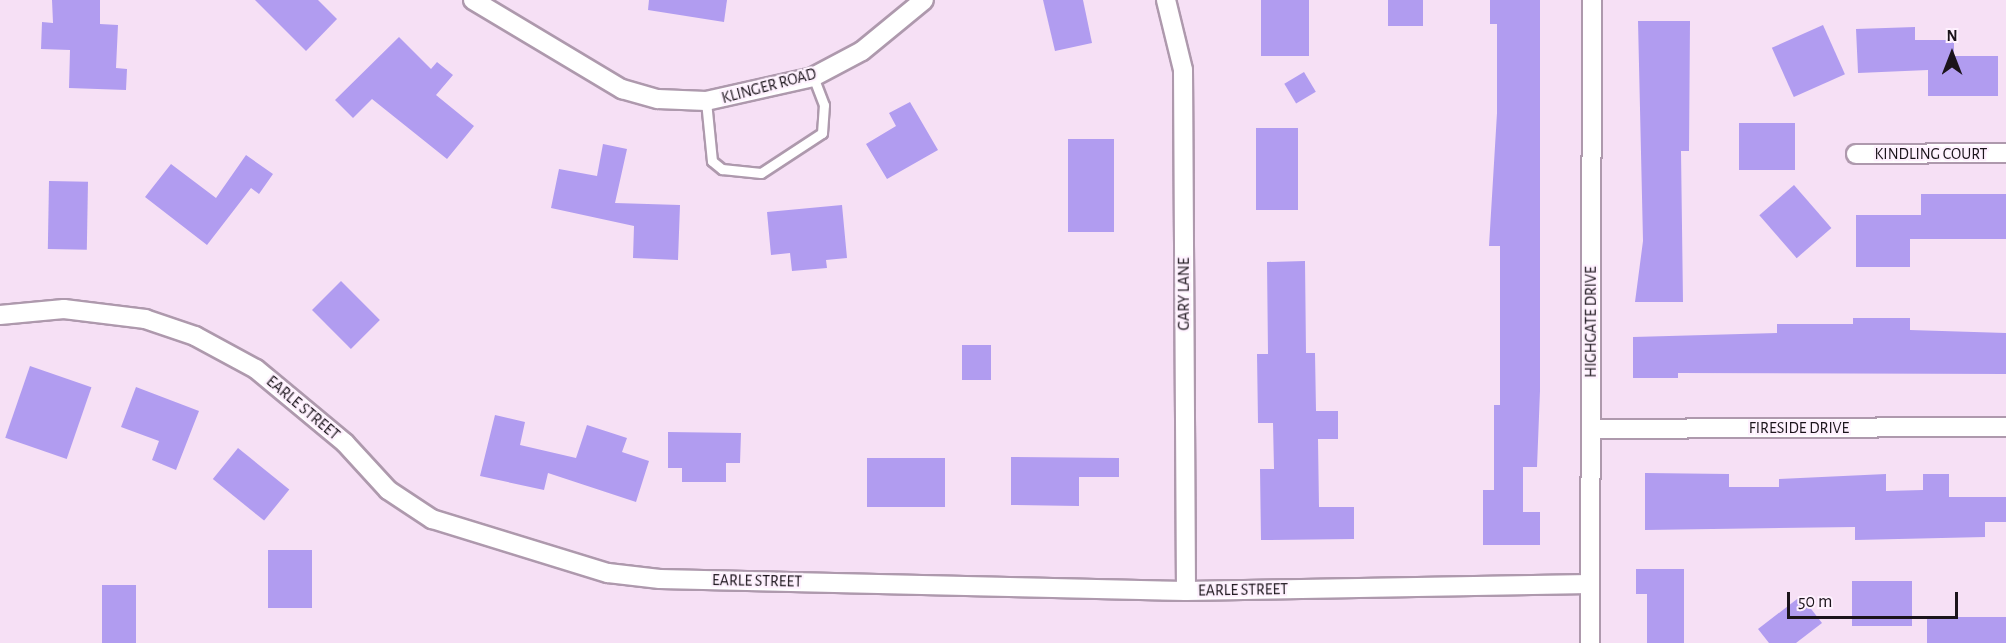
<!DOCTYPE html>
<style>
body{margin:0}
#map{position:relative;width:2006px;height:643px;overflow:hidden;background:#f6e0f5;font-family:"Alegreya Sans",sans-serif}
div>[style]{position:absolute}
[style*='--x']{left:calc(var(--x)*1px);top:calc(var(--y)*1px);width:calc(var(--w)*1px);rotate:calc(var(--a)*1deg)}
.building>*{inset:0;background:#b19cf0;transform-origin:0 0}
.roads{filter:drop-shadow(2px 0 #ae99ad) drop-shadow(-2px 0 #ae99ad) drop-shadow(0 2px #ae99ad) drop-shadow(0 -2px #ae99ad)}
.service>*{height:9px;margin:-4.5px;padding:0 4.5px;transform-origin:4.5px;border-radius:4.5px;background:#fff}
.minor>*{height:18px;margin:-9px;padding:0 9px;transform-origin:9px;border-radius:9px;background:#fff}
span{translate:-50% -50%;white-space:nowrap;text-align:center;line-height:1.15;-webkit-text-stroke:4.5px #fef1fe;paint-order:stroke}
.street-label{font-size:16px;color:#1b141b}
.north{position:absolute;left:1922px;top:24px;width:60px;height:60px;-webkit-text-stroke:4px #fef1fe;paint-order:stroke;rotate:0deg;font-size:16px;font-weight:700;line-height:24px;text-align:center;color:#1b141b}
.north::after{content:'';display:block;margin:auto;width:21px;height:27px;background:#1b141b;clip-path:polygon(50% 0,100% 100%,50% 72%,0 100%)}
.scale{position:absolute;left:1787px;top:592px;width:171px;height:27px;box-sizing:border-box;border:3px solid #1b141b;border-top:0;padding-left:8px;font-size:18px;line-height:21px;white-space:nowrap;color:#1b141b;-webkit-text-stroke:4px #fef1fe;paint-order:stroke}
</style>
<div id="map">
<div class="building">
<div style="clip-path:polygon(52px 0,100px 0,100px 24px,118px 25px,116px 68px,127px 69px,126px 90px,69px 88px,70px 50px,41px 49px,42px 22px,53px 23px)"></div>
<div style="clip-path:polygon(255px 0,318px 0,337px 19px,306px 51px)"></div>
<div style="clip-path:polygon(649px 0,727px 0,724px 22px,648px 10px)"></div>
<div style="clip-path:polygon(1043px 0,1083px 0,1092px 43px,1055px 51px)"></div>
<div style="left:1261px;top:0;width:48px;height:56px"></div>
<div style="left:1388px;top:0;width:35px;height:26px"></div>
<div style="clip-path:polygon(1490px 0,1540px 0,1540px 391px,1537px 467px,1523px 467px,1523px 512px,1540px 512px,1540px 545px,1483px 545px,1483px 490px,1494px 490px,1494px 405px,1500px 405px,1500px 246px,1489px 246px,1497px 113px,1497px 24px,1490px 24px)"></div>
<div style="clip-path:polygon(1638px 21px,1690px 21px,1689px 151px,1681px 151px,1683px 302px,1635px 302px,1643px 241px)"></div>
<div style="left:1823px;top:25px;width:54px;height:56px;rotate:66deg"></div>
<div style="clip-path:polygon(1915px 27px,1915px 40px,1954px 40px,1954px 56px,1998px 56px,1998px 96px,1928px 96px,1928px 70px,1858px 73px,1856px 29px)"></div>
<div style="clip-path:polygon(399px 37px,431px 69px,437px 62px,453px 75px,436px 95px,474px 126px,447px 159px,372px 99px,353px 118px,335px 100px)"></div>
<div style="left:1304px;top:72px;width:23px;height:23px;rotate:59deg"></div>
<div style="clip-path:polygon(910px 102px,938px 150px,887px 179px,866px 144px,896px 126px,889px 113px)"></div>
<div style="left:1739px;top:123px;width:56px;height:47px"></div>
<div style="left:1256px;top:128px;width:42px;height:82px"></div>
<div style="left:1068px;top:139px;width:46px;height:93px"></div>
<div style="clip-path:polygon(603px 144px,627px 149px,615px 203px,680px 205px,678px 260px,633px 258px,634px 226px,551px 208px,559px 169px,597px 176px)"></div>
<div style="clip-path:polygon(246px 155px,273px 174px,259px 194px,251px 188px,207px 245px,145px 197px,171px 164px,216px 198px)"></div>
<div style="left:49px;top:181px;width:39px;height:68px;rotate:1deg"></div>
<div style="left:1794px;top:185px;width:57px;height:46px;rotate:49deg"></div>
<div style="clip-path:polygon(1921px 194px,2006px 194px,2006px 239px,1910px 239px,1910px 267px,1856px 267px,1856px 215px,1921px 215px)"></div>
<div style="clip-path:polygon(842px 205px,847px 258px,826px 260px,827px 268px,792px 271px,790px 253px,771px 255px,767px 212px)"></div>
<div style="clip-path:polygon(1305px 261px,1306px 353px,1315px 353px,1316px 411px,1338px 411px,1338px 439px,1318px 439px,1319px 507px,1354px 507px,1354px 539px,1261px 540px,1260px 469px,1274px 469px,1273px 423px,1258px 423px,1257px 354px,1268px 354px,1267px 262px)"></div>
<div style="left:341px;top:281px;width:55px;height:41px;rotate:45deg"></div>
<div style="clip-path:polygon(1853px 318px,1910px 318px,1910px 330px,2006px 333px,2006px 374px,1678px 373px,1678px 378px,1633px 378px,1633px 337px,1777px 333px,1777px 324px,1853px 324px)"></div>
<div style="left:962px;top:345px;width:29px;height:35px"></div>
<div style="left:30px;top:366px;width:65px;height:76px;rotate:19deg"></div>
<div style="clip-path:polygon(136px 387px,199px 411px,176px 470px,152px 460px,159px 441px,121px 427px)"></div>
<div style="clip-path:polygon(495px 415px,525px 422px,520px 445px,576px 458px,587px 425px,627px 438px,622px 452px,649px 461px,636px 502px,548px 473px,544px 490px,480px 476px)"></div>
<div style="clip-path:polygon(668px 432px,741px 433px,740px 463px,726px 463px,726px 482px,682px 482px,682px 468px,668px 468px)"></div>
<div style="left:238px;top:448px;width:66px;height:40px;rotate:39deg"></div>
<div style="clip-path:polygon(1011px 457px,1119px 458px,1119px 477px,1079px 477px,1079px 506px,1011px 505px)"></div>
<div style="left:867px;top:458px;width:78px;height:49px"></div>
<div style="clip-path:polygon(1645px 473px,1729px 474px,1729px 487px,1779px 487px,1779px 479px,1886px 474px,1886px 491px,1923px 490px,1923px 474px,1949px 474px,1949px 497px,2006px 497px,2006px 522px,1985px 522px,1985px 537px,1855px 540px,1855px 527px,1645px 530px)"></div>
<div style="left:268px;top:550px;width:44px;height:58px"></div>
<div style="clip-path:polygon(1636px 569px,1684px 569px,1684px 643px,1647px 643px,1647px 594px,1636px 594px)"></div>
<div style="left:1852px;top:581px;width:60px;height:45px"></div>
<div style="left:102px;top:585px;width:34px;height:58px"></div>
<div style="clip-path:polygon(1801px 596px,1822px 623px,1796px 643px,1769px 643px,1758px 629px)"></div>
<div style="left:1927px;top:617px;width:79px;height:26px"></div>
</div>
<div class="roads">
<div class="service">
<div style="--x:706;--y:101;--w:60;--a:84.3"></div>
<div style="--x:712;--y:161;--w:13;--a:39"></div>
<div style="--x:722;--y:169;--w:39;--a:6"></div>
<div style="--x:761;--y:173;--w:73;--a:-33.3"></div>
<div style="--x:822;--y:133;--w:28;--a:-86"></div>
<div style="--x:824;--y:105;--w:30;--a:-111"></div>
</div>
<div class="minor">
<div style="--x:473;--y:0;--w:174;--a:30.9"></div>
<div style="--x:622;--y:89;--w:37;--a:16"></div>
<div style="--x:658;--y:99;--w:48;--a:2.4"></div>
<div style="--x:706;--y:101;--w:110;--a:-12.6"></div>
<div style="--x:813;--y:77;--w:55;--a:-28"></div>
<div style="--x:862;--y:51;--w:80;--a:-39.4"></div>
<div style="--x:1166;--y:0;--w:72;--a:76.3"></div>
<div style="--x:1183;--y:70;--w:521;--a:89.67"></div>
<div style="--x:1856;--y:154;--w:150;--a:-0.4"></div>
<div style="--x:0;--y:315;--w:64;--a:-5.4"></div>
<div style="--x:64;--y:309;--w:82;--a:7"></div>
<div style="--x:145;--y:319;--w:53;--a:18.8"></div>
<div style="--x:195;--y:336;--w:69;--a:28.4"></div>
<div style="--x:256;--y:369;--w:116;--a:39.7"></div>
<div style="--x:345;--y:443;--w:64;--a:47.5"></div>
<div style="--x:388;--y:490;--w:53;--a:33.4"></div>
<div style="--x:432;--y:519;--w:184;--a:17.1"></div>
<div style="--x:608;--y:573;--w:52;--a:6.6"></div>
<div style="--x:660;--y:579;--w:526;--a:1.31"></div>
<div style="--x:1186;--y:591;--w:404;--a:-1"></div>
<div style="--x:1592;--y:429;--w:414;--a:-0.3"></div>
<div style="--x:1590;--y:643;--w:643;--a:-89.82"></div>
</div>
</div>
<div class="street-label">
<span style="left:769px;top:86px;rotate:-15deg">KLINGER ROAD</span>
<span style="left:1931px;top:154px">KINDLING COURT</span>
<span style="left:1184px;top:294px;rotate:-90deg">GARY LANE</span>
<span style="left:1591px;top:322px;rotate:-90deg">HIGHGATE DRIVE</span>
<span style="left:303px;top:408px;rotate:40deg">EARLE STREET</span>
<span style="left:1799px;top:428px">FIRESIDE DRIVE</span>
<span style="left:757px;top:581px;rotate:1deg">EARLE STREET</span>
<span style="left:1243px;top:590px;rotate:-1deg">EARLE STREET</span>
</div>
<div class="north">N</div>
<div class="scale">50 m</div>
</div>
